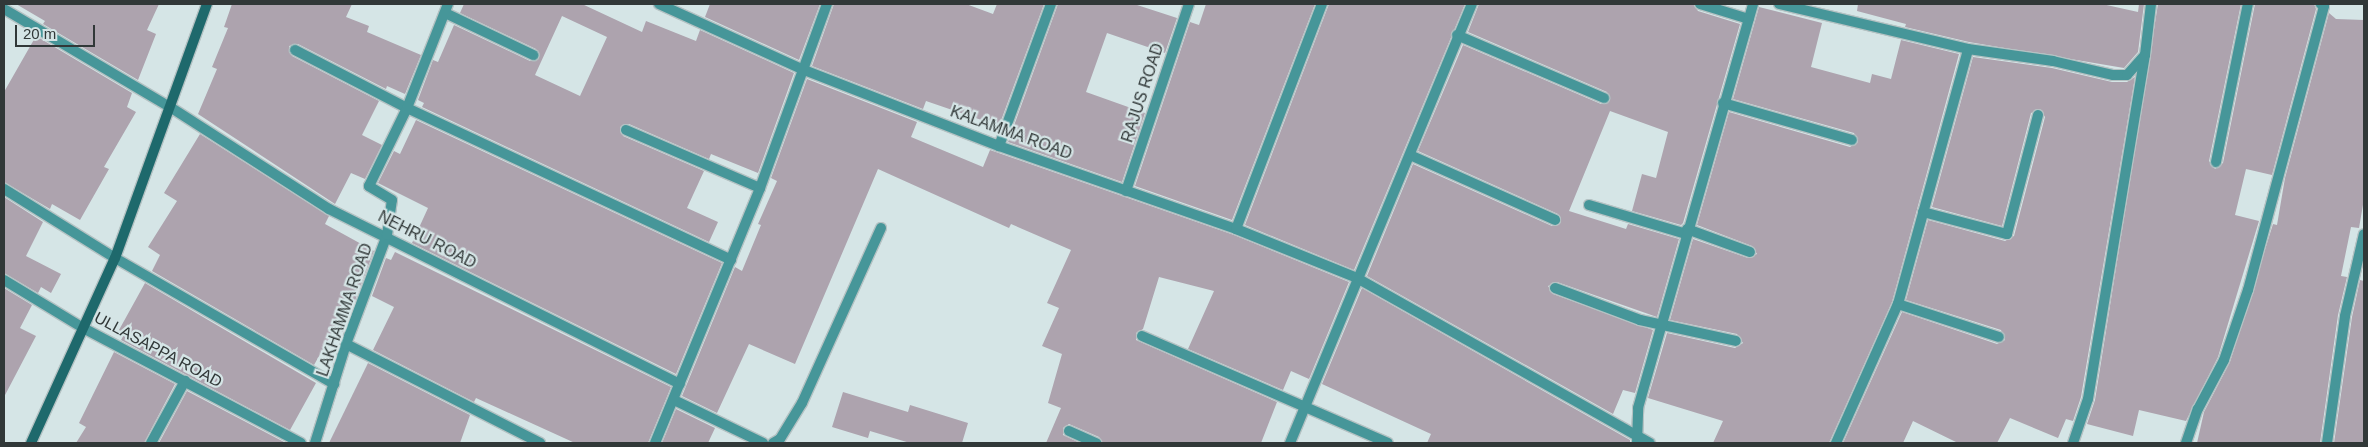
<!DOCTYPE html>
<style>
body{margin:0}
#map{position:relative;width:2368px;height:447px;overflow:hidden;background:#d5e5e6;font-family:Helvetica,sans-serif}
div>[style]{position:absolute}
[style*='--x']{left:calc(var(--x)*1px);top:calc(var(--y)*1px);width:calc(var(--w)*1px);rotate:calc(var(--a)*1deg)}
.building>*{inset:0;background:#ada3ae}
.roads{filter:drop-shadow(1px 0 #b4c2c3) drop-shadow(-1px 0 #b4c2c3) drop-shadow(0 1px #b4c2c3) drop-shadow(0 -1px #b4c2c3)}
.minor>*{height:10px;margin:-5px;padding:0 5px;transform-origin:5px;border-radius:5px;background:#469699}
.tertiary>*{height:10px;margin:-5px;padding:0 5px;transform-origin:5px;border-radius:5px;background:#469699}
.secondary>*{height:10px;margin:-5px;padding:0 5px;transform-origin:5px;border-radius:5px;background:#1e696c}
span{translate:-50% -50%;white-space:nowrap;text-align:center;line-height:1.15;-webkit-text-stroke:4.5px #d5e5e6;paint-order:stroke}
.street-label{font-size:16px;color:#313838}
.frame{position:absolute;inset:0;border:5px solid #313838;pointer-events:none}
.scale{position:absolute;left:15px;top:25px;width:80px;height:22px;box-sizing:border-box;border:2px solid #313838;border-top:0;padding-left:6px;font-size:15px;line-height:18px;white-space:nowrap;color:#313838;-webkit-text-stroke:4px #d5e5e6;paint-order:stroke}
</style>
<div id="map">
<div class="building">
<div style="clip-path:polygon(16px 4px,159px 4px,147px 30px,156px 34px,138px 80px,43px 24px,45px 21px)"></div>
<div style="clip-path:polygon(232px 4px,352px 4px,346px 17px,369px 26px,367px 32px,421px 55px,405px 94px,387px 86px,386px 89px,298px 44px,289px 46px,292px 56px,379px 101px,362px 135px,382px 145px,365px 179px,351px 173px,335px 204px,198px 114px,217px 69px,212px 67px,228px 28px,224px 27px)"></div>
<div style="clip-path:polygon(evenodd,464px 4px,582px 4px,642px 32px,646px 21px,696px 41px,700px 30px,794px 73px,758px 173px,711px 154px,709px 159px,629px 124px,620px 127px,623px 136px,704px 171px,687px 208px,718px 222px,709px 242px,422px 107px,424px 103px,418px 100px,433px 60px,438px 62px,454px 25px,530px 61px,539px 58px,536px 49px,460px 13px,464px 4px,562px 16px,607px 37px,580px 96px,535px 75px,562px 16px)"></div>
<div style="clip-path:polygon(710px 4px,820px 4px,799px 60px,705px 17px)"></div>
<div style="clip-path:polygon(834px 4px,966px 4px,993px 14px,997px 4px,1044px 4px,999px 126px,926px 101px,923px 109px,812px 66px)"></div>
<div style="clip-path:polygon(1058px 4px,1134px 4px,1177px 18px,1165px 53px,1107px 33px,1086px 92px,1145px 113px,1122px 182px,1008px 142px)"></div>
<div style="clip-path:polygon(1206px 4px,1315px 4px,1232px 220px,1135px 186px,1190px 22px,1199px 25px)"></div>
<div style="clip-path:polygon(1329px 4px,1465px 4px,1354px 270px,1245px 225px)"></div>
<div style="clip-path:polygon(1479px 4px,1693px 4px,1698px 11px,1740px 24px,1683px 223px,1681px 225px,1632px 211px,1642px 174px,1656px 178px,1668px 132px,1610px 111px,1569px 211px,1626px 229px,1628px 224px,1679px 239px,1657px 317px,1557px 282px,1548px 286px,1553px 294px,1653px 330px,1635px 393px,1623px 390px,1613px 414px,1367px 276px,1413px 164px,1552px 226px,1561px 222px,1558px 214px,1418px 151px,1463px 45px,1601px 104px,1610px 100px,1607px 92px,1468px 32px)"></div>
<div style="clip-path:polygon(1858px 4px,2102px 4px,2138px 12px,2139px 4px,2144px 4px,2138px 52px,2124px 68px,1969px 42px,1905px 27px,1906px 24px,1857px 11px)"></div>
<div style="clip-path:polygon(2158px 4px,2241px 4px,2209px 161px,2215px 169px,2223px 163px,2255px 4px,2314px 4px,2316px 9px,2272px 175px,2246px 169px,2235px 215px,2259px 221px,2218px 357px,2186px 421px,2139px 410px,2133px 436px,2087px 424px,2095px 400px)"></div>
<div style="clip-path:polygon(1759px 7px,1822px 23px,1811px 67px,1870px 83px,1872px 74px,1891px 79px,1901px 40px,1959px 54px,1892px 302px,1829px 443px,1713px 443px,1723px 421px,1648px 398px,1667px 333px,1735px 348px,1743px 343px,1737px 334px,1670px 320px,1693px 239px,1748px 258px,1757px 254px,1752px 246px,1697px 225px,1729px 112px,1850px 147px,1858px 142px,1854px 133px,1733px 99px)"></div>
<div style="clip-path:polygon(2329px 13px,2336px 19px,2364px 20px,2364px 199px,2359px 228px,2351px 227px,2341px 276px,2347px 277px,2338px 315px,2320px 443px,2197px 443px,2204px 412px,2230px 362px,2273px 224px,2277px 225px,2285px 178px)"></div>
<div style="clip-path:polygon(36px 36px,132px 93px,127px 107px,136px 112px,104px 167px,109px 169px,80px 220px,52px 204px,50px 209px,4px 182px,4px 92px)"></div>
<div style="clip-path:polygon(1973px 57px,2052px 68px,2112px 82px,2127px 82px,2135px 77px,2081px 397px,2073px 421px,2066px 419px,2058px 438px,2010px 418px,1997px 443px,1958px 443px,1913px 421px,1903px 443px,1843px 443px,1902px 312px,1997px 344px,2005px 340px,2001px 330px,1906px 300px,1928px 220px,2005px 241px,2014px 236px,2045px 117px,2040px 109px,2031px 113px,2002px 226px,1932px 207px)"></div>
<div style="clip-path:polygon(807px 79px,917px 122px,911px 137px,983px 167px,990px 150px,1234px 235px,1349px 282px,1309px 379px,1291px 371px,1283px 390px,1188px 349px,1214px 291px,1159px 277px,1143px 329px,1136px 333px,1136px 340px,1277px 402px,1261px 443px,1103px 443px,1099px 437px,1069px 424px,1063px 428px,1063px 435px,1080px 443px,1046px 443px,1061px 408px,1048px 403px,1062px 354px,1042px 346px,1059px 308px,1047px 303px,1071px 250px,1011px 224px,1009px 228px,878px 169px,795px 364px,749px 344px,717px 413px,682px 396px,735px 267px,742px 271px,761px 225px,758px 224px,777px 181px,771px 178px)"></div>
<div style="clip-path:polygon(416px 120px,722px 263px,676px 374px,412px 243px,428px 208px,378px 183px,394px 151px,400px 154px)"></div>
<div style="clip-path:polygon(200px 134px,329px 216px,325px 224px,374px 251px,343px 332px,335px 328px,314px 365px,152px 271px,160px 255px,148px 247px,177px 201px,164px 193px)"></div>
<div style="clip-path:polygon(4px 197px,43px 222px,26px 256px,61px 274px,51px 293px,41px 287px,38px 293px,4px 273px)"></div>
<div style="clip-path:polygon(395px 252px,671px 387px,648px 443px,575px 443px,476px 398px,474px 402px,373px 350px,394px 307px,372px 296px,386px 258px,391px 260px)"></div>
<div style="clip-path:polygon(2360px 280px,2364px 281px,2364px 443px,2334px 443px,2352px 317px)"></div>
<div style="clip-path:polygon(145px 283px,316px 383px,290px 430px,121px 340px,125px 333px,119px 330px)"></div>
<div style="clip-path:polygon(4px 288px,32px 305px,20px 328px,36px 336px,4px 397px)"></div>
<div style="clip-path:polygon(1362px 288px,1630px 440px,1630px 443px,1427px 443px,1431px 434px,1322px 384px)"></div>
<div style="clip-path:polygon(114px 352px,175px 384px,144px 443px,76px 443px,86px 427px,79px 423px)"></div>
<div style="clip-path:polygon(368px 363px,470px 415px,460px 443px,329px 443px)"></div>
<div style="clip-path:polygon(187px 391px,284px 442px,159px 443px)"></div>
<div style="clip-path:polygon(843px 392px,908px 412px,910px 405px,968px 423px,962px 443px,910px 443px,870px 431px,868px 438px,832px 427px)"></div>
<div style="clip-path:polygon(676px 409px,715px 428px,708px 443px,662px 443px)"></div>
</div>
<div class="roads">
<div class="minor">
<div style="--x:659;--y:4;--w:159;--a:24.5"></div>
<div style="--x:804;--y:70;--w:209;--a:21.3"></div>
<div style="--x:999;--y:146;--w:251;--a:19.3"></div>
<div style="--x:1236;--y:229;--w:131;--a:22"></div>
<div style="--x:1700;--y:4;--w:51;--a:17"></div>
<div style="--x:1779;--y:4;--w:194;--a:13.4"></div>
<div style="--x:1968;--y:49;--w:86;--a:8"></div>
<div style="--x:2053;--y:61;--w:62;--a:13.1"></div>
<div style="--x:2113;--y:75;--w:14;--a:0"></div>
<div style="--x:2127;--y:75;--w:27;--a:-48"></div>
<div style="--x:2145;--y:55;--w:51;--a:-83.3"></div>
<div style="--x:4;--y:9;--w:193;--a:30.6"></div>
<div style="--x:170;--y:107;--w:189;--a:32.7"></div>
<div style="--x:329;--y:209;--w:392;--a:26.5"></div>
<div style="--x:445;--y:13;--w:98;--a:25.5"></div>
<div style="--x:1457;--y:35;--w:160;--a:23.2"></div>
<div style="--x:295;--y:50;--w:126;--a:27.4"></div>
<div style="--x:407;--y:108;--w:358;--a:25.1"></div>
<div style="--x:1723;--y:103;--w:134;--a:16"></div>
<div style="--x:626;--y:130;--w:146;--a:23.4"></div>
<div style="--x:999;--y:146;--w:151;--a:-69.9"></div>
<div style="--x:1410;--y:155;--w:159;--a:24.1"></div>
<div style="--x:2216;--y:162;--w:161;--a:-78.6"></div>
<div style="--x:4;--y:189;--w:131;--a:31.9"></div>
<div style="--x:115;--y:258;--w:253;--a:29.9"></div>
<div style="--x:1126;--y:191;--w:197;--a:-71.4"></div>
<div style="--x:1589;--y:205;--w:101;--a:16.6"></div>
<div style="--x:1923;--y:212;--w:87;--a:14.7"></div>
<div style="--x:2007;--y:234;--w:123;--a:-75.4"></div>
<div style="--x:1236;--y:229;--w:241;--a:-69.1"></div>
<div style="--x:1687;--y:229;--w:67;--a:20.1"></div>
<div style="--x:4;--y:280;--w:95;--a:31.2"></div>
<div style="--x:85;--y:329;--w:244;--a:27.8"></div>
<div style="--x:1555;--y:288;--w:91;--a:20.6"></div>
<div style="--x:1640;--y:320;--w:98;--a:12.3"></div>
<div style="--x:1898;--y:304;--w:106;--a:18.1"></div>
<div style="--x:1142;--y:336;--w:268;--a:23.5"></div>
<div style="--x:346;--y:344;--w:218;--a:27"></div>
<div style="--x:674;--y:400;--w:99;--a:25.8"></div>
<div style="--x:1069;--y:431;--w:30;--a:24"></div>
<div style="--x:151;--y:443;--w:71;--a:-61.3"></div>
<div style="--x:315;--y:443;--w:104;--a:-72.6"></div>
<div style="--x:346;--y:344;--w:116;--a:-69.4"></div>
<div style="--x:387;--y:235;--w:35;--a:-82"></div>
<div style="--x:392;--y:200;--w:27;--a:-149"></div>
<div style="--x:369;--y:186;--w:87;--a:-64"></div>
<div style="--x:407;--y:108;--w:112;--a:-68.5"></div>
<div style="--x:655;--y:443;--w:276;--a:-67.6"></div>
<div style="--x:760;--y:188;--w:196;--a:-70"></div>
<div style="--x:773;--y:443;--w:8;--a:-30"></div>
<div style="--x:780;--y:439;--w:42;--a:-58.6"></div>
<div style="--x:802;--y:403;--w:192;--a:-65.7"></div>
<div style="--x:1637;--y:443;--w:35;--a:-88"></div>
<div style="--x:1638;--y:408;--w:420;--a:-74.1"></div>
<div style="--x:1836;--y:443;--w:152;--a:-66"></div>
<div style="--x:1898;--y:304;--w:264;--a:-74.6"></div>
<div style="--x:2073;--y:443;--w:46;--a:-71.2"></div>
<div style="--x:2088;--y:399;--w:348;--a:-80.6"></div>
<div style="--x:2186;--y:443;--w:36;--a:-71"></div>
<div style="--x:2198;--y:409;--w:55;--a:-62"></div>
<div style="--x:2224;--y:360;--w:74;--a:-71.1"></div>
<div style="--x:2248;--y:290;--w:294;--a:-75"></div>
<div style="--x:2324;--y:6;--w:4;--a:-146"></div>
<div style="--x:2327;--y:443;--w:128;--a:-81.9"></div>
<div style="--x:2345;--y:316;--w:84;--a:-77"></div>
</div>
<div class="tertiary">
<div style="--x:1357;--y:278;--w:336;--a:29.4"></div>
<div style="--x:1290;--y:443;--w:475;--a:-67.5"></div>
</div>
<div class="secondary">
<div style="--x:31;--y:443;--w:203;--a:-65.6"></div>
<div style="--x:115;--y:258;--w:270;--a:-70.1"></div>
</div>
</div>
<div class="street-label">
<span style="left:1143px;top:93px;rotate:-72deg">RAJUS ROAD</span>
<span style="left:1011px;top:133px;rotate:20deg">KALAMMA ROAD</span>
<span style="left:427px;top:240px;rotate:27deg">NEHRU ROAD</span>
<span style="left:345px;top:310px;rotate:-71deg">LAKHAMMA ROAD</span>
<span style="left:158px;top:350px;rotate:28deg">ULLASAPPA ROAD</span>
</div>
<div class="frame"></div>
<div class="scale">20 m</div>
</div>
